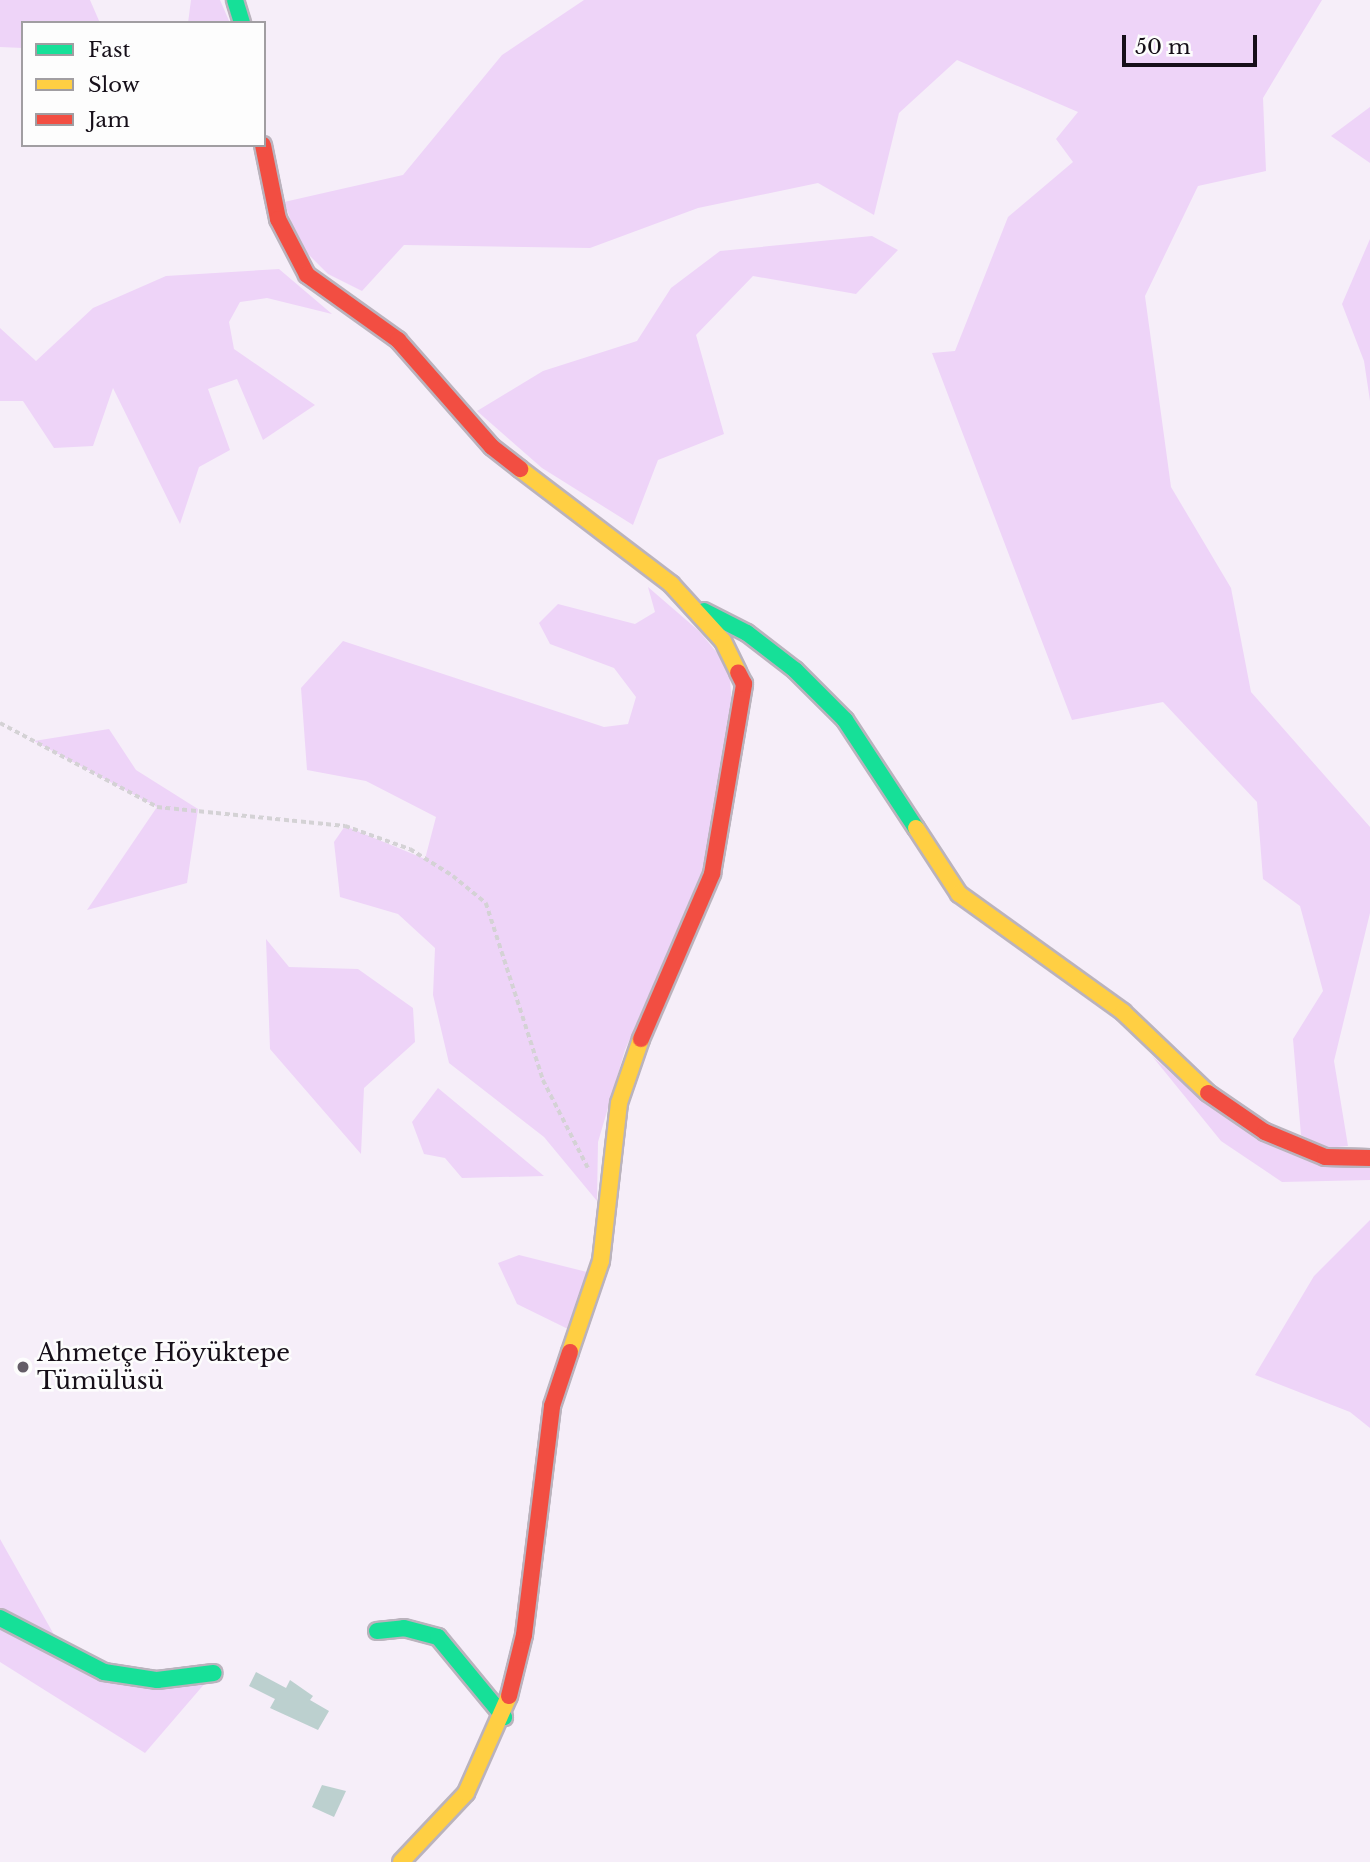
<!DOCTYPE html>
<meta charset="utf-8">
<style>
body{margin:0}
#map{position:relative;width:1370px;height:1862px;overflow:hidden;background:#f6eef9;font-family:"Libre Baskerville",serif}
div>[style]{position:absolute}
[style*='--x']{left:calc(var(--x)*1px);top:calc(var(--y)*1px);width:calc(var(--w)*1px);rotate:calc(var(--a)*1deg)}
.green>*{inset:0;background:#eed4f8}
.building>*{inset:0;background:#bcd0cf}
.path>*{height:3.5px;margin-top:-1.75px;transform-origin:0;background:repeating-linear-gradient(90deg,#d4d2d5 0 5px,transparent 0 8.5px)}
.roads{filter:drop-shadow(2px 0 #bab3bd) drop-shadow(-2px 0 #bab3bd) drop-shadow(0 2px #bab3bd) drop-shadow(0 -2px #bab3bd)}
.fast>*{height:16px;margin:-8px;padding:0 8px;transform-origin:8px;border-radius:8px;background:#16e098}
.slow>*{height:16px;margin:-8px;padding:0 8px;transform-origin:8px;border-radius:8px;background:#ffcf43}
.jam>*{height:16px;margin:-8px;padding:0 8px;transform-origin:8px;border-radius:8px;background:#f24e42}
.dots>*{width:19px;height:19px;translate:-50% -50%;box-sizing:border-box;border:4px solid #fdfdfd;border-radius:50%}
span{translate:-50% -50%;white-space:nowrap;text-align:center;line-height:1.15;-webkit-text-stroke:5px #fdfdfd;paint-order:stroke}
.poi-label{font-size:24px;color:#160f19}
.left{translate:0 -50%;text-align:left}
.legend{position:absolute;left:21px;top:21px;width:245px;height:126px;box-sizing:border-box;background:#fdfdfd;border:2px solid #a19ea2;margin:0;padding:9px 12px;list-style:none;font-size:21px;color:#160f19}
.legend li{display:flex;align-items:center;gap:14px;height:35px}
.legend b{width:35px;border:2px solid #a19ea2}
.scale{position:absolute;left:1122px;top:35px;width:135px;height:32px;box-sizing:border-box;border:4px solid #160f19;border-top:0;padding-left:9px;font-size:21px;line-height:24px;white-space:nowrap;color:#160f19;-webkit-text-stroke:5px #fdfdfd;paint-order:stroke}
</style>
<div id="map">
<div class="green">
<div style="clip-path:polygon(0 0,90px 0,100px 23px,23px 23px,23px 48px,0 47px)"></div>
<div style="clip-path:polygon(191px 0,220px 0,230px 23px,188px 23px)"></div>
<div style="clip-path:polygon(584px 0,1322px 0,1263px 98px,1266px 171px,1198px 186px,1145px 296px,1171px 487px,1231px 588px,1251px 692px,1370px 827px,1370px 913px,1334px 1061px,1348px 1146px,1326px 1148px,1301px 1135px,1293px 1039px,1323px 991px,1300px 906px,1263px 879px,1257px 802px,1163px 702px,1072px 720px,932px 353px,955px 351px,1008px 217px,1073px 162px,1056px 139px,1078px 112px,957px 60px,899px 113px,874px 215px,818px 183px,698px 208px,590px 248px,404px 245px,362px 291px,328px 274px,300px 246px,284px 202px,403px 175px,502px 55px)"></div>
<div style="clip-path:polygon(1370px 107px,1370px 163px,1331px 136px)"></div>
<div style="clip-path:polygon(872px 236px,898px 250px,856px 294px,753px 276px,696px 335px,724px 434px,658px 460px,633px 525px,542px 468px,477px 411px,543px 371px,637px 341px,671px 288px,720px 251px)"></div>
<div style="clip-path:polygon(1370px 239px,1370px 401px,1364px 361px,1342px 304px)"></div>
<div style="clip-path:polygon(279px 269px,332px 314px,267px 298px,240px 302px,229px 322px,234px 349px,315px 405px,263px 440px,237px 379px,208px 389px,230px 450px,199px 467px,180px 524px,113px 388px,93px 446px,54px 448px,23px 401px,0 401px,0 328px,36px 361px,93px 308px,166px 276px)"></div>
<div style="clip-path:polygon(648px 587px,699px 631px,729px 667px,732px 705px,702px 874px,625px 1050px,598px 1142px,597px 1201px,544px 1137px,449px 1063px,433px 995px,435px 948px,398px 914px,340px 897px,334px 842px,345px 826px,425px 859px,436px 817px,366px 781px,307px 770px,301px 688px,343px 641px,604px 727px,628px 724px,636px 697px,614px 668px,550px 644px,539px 623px,558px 604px,635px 624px,655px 612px)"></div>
<div style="clip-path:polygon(109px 729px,136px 770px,198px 809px,187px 883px,87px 910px,157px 807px,34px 741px)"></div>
<div style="clip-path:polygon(266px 939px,289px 967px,358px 969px,413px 1008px,415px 1042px,364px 1088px,361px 1154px,270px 1049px)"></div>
<div style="clip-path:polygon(1152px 1056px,1206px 1104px,1370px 1164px,1370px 1180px,1282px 1182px,1221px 1141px)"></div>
<div style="clip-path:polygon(438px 1088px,544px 1176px,462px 1178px,445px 1158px,424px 1154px,412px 1122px)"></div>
<div style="clip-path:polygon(1370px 1220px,1370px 1428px,1350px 1412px,1255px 1375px,1314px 1276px)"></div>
<div style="clip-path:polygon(519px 1255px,587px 1272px,568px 1329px,517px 1304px,498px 1263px)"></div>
<div style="clip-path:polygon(0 1539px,57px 1640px,0 1612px)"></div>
<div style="clip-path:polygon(0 1627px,97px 1677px,206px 1682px,145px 1753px,0 1662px)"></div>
</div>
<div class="building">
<div style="clip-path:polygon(256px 1672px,286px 1688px,290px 1680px,313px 1696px,310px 1700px,329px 1711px,318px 1730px,270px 1708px,275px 1699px,249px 1686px)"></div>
<div style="clip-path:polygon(322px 1785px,346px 1791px,334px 1817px,312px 1807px)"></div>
</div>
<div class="path">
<div style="--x:0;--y:723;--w:178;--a:28.1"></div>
<div style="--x:157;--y:807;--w:189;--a:5.8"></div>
<div style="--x:345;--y:826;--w:69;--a:19.5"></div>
<div style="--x:410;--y:849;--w:51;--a:32.1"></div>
<div style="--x:453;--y:876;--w:43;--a:39.3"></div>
<div style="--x:486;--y:903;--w:186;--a:72.1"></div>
<div style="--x:543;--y:1080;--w:101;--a:62.9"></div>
</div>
<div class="roads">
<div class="fast">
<div style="--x:235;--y:0;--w:24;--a:73"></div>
<div style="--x:704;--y:611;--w:48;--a:27.1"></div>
<div style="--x:747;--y:633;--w:61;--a:37.6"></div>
<div style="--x:795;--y:670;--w:71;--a:45"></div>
<div style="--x:845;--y:720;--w:129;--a:56.7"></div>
<div style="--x:0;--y:1618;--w:117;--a:27.4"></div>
<div style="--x:104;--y:1672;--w:54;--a:8.6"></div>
<div style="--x:157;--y:1680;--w:57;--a:-7"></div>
<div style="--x:377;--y:1631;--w:27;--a:-6"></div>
<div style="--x:404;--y:1628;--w:35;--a:15"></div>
<div style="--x:438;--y:1637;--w:104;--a:50.5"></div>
</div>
<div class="slow">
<div style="--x:520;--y:469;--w:190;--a:37.3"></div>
<div style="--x:671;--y:584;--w:77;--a:47.6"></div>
<div style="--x:723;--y:641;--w:34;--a:64"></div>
<div style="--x:916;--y:828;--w:79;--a:56.9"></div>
<div style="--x:959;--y:894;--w:202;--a:35.7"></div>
<div style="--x:1123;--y:1012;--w:117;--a:43.6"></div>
<div style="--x:570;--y:1352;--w:96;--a:-71.2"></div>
<div style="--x:601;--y:1261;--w:159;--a:-83.5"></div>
<div style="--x:619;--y:1103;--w:68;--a:-71"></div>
<div style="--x:401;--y:1862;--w:95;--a:-46.7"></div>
<div style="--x:466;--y:1793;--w:106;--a:-66.1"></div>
</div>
<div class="jam">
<div style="--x:263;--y:145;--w:76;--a:78.5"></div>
<div style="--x:278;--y:219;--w:63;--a:62.6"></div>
<div style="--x:307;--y:275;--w:112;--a:35.5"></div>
<div style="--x:398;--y:340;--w:142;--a:48.7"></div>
<div style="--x:492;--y:447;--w:36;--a:38"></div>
<div style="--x:641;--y:1039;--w:180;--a:-66.7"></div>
<div style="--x:712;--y:874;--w:193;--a:-80.4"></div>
<div style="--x:744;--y:684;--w:13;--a:-117"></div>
<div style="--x:1208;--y:1093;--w:69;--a:34.4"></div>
<div style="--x:1265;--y:1132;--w:65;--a:22.6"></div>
<div style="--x:1325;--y:1157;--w:45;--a:1.3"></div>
<div style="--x:509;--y:1696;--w:63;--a:-76.2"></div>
<div style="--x:524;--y:1635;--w:231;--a:-83"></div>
<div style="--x:552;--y:1406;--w:57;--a:-71.6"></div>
</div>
</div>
<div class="dots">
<div style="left:23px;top:1367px;background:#645d67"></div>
</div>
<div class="poi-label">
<span class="left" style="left:37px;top:1367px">Ahmetçe Höyüktepe<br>Tümülüsü</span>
</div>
<ul class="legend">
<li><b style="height:9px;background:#16e098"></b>Fast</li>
<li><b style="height:9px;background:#ffcf43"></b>Slow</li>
<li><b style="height:9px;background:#f24e42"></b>Jam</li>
</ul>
<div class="scale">50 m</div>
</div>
